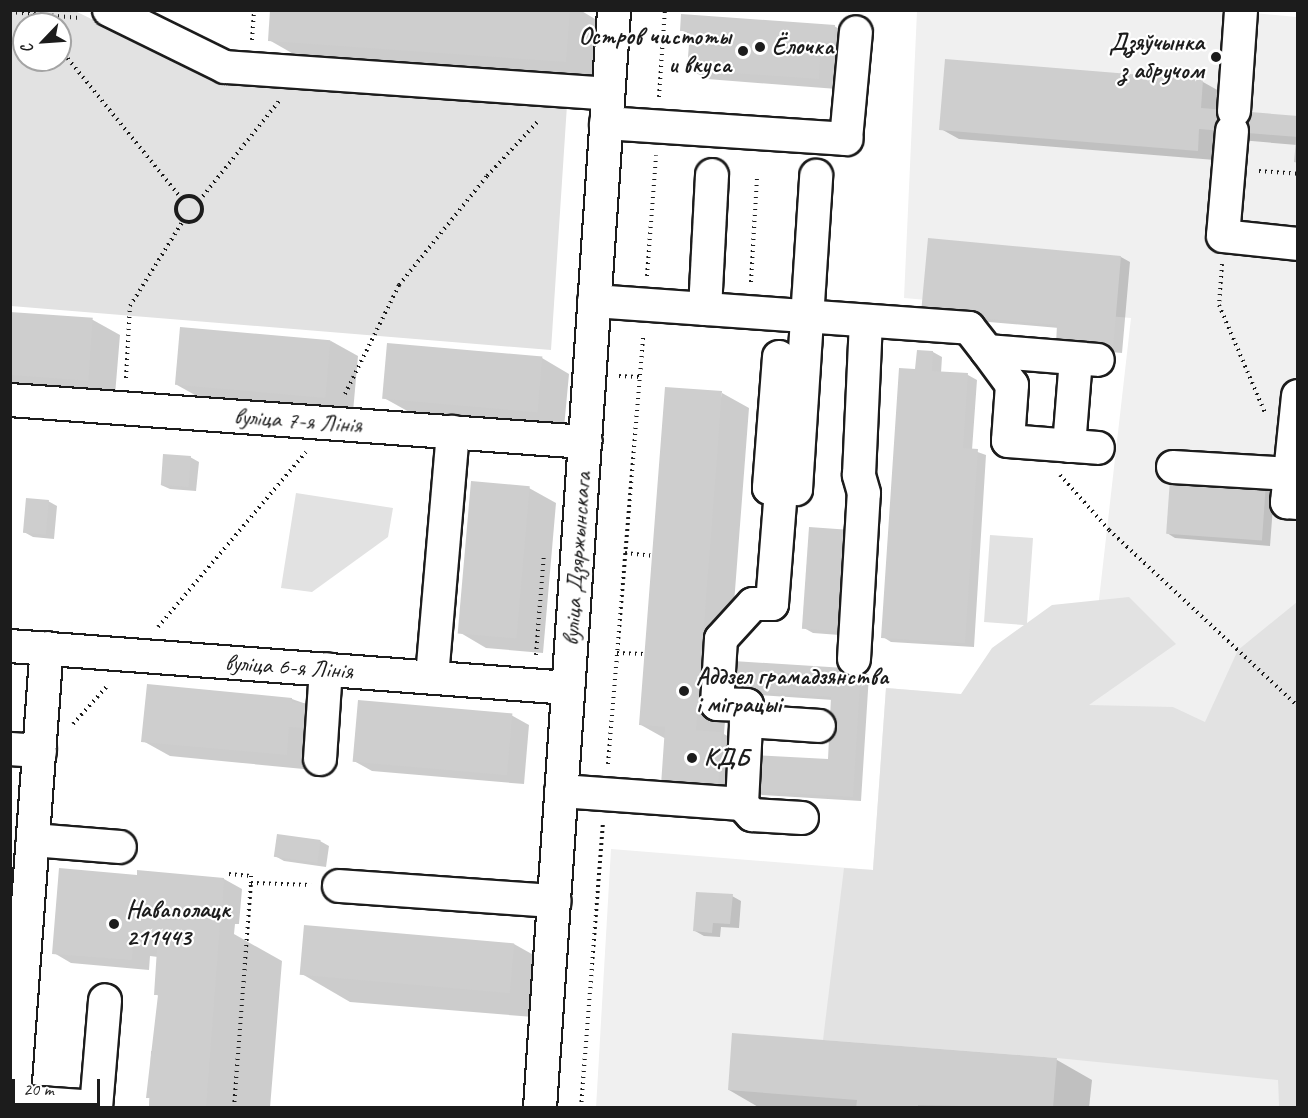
<!DOCTYPE html>
<meta charset="utf-8">
<style>
body{margin:0}
#map{position:relative;width:1308px;height:1118px;overflow:hidden;background:#fff;font-family:Caveat,sans-serif}
div>[style]{position:absolute}
[style*='--x']{left:calc(var(--x)*1px);top:calc(var(--y)*1px);width:calc(var(--w)*1px);rotate:calc(var(--a)*1deg)}
.built>*{inset:0;background:#f0f0f0}
.green>*{inset:0;background:#e2e2e2}
.shadow>*{inset:0;background:#0003}
.building>*{inset:0;background:#cecece;transform-origin:0 0}
.path>*{height:4px;margin-top:-2px;transform-origin:0;background:repeating-linear-gradient(90deg,#1c1c1c 0 1.5px,transparent 0 6px)}
.path>.ring{margin:-2px;padding:0;box-sizing:content-box;background:none;border:4px solid #1c1c1c;border-radius:50%}
.roads{filter:drop-shadow(2px 0 #1c1c1c) drop-shadow(-2px 0 #1c1c1c) drop-shadow(0 2px #1c1c1c) drop-shadow(0 -2px #1c1c1c)}
.minor>*{height:32px;margin:-16px;padding:0 16px;transform-origin:16px;border-radius:16px;background:#fff}
.dots>*{width:16px;height:16px;translate:-50% -50%;box-sizing:border-box;border:3px solid #fff;border-radius:50%}
span{translate:-50% -50%;white-space:nowrap;text-align:center;line-height:1.15;-webkit-text-stroke:4.5px #fff;paint-order:stroke}
.poi-label{font-size:24px;color:#1c1c1c;font-weight:700}
.right{translate:-100% -50%;text-align:right}
.left{translate:0 -50%;text-align:left}
.street-label{font-size:24px;color:#1c1c1c}
.frame{position:absolute;inset:0;border:12px solid #1c1c1c;pointer-events:none}
.north{position:absolute;left:12px;top:12px;width:60px;height:60px;box-sizing:border-box;background:#fff;border:2px solid #a4a4a4;border-radius:50%;rotate:245deg;font-size:16px;font-weight:700;line-height:24px;text-align:center;color:#1c1c1c}
.north::after{content:'';display:block;margin:auto;width:21px;height:27px;background:#1c1c1c;clip-path:polygon(50% 0,100% 100%,50% 72%,0 100%)}
.scale{position:absolute;left:12px;top:1079px;width:88px;height:27px;box-sizing:border-box;border:3px solid #1c1c1c;border-top:0;padding-left:8px;font-size:18px;line-height:21px;white-space:nowrap;color:#1c1c1c;-webkit-text-stroke:4px #fff;paint-order:stroke}
</style>
<div id="map">
<div class="built">
<div style="clip-path:polygon(1223px 10px,1297px 17px,1298px 850px,1276px 848px,1279px 1107px,596px 1108px,611px 849px,873px 870px,886px 688px,1087px 705px,1131px 318px,904px 298px,917px 11px)"></div>
</div>
<div class="green">
<div style="clip-path:polygon(evenodd,10px 11px,75px 11px,219px 81px,567px 105px,551px 350px,11px 306px,10px 11px,24px 24px,60px 24px,60px 60px,24px 60px,24px 24px)"></div>
<div style="clip-path:polygon(296px 493px,393px 508px,388px 537px,312px 592px,281px 588px)"></div>
<div style="clip-path:polygon(990px 535px,1033px 538px,1027px 623px,1052px 605px,1129px 597px,1176px 644px,1089px 705px,1173px 707px,1205px 722px,1238px 650px,1297px 602px,1297px 1107px,1279px 1107px,1278px 1080px,1057px 1058px,823px 1040px,844px 868px,873px 870px,886px 688px,961px 694px,992px 648px,1024px 625px,984px 622px)"></div>
</div>
<div class="shadow">
<div style="clip-path:polygon(271px 10px,580px 10px,605px 25px,601px 81px,304px 60px,269px 40px)"></div>
<div style="clip-path:polygon(834px 26px,852px 36px,837px 89px,707px 79px,689px 69px,691px 35px,681px 30px)"></div>
<div style="clip-path:polygon(1203px 82px,1221px 92px,1219px 111px,1298px 117px,1298px 163px,1297px 145px,1217px 138px,1215px 160px,959px 139px,941px 129px)"></div>
<div style="clip-path:polygon(929px 240px,1121px 257px,1130px 262px,1122px 353px,1066px 348px,1059px 328px,931px 317px)"></div>
<div style="clip-path:polygon(10px 313px,93px 320px,120px 335px,115px 395px,10px 387px)"></div>
<div style="clip-path:polygon(331px 341px,358px 356px,353px 412px,204px 400px,177px 385px)"></div>
<div style="clip-path:polygon(389px 344px,542px 358px,569px 374px,564px 428px,411px 413px,384px 398px)"></div>
<div style="clip-path:polygon(918px 351px,933px 352px,942px 357px,941px 373px,968px 375px,977px 380px,972px 450px,986px 455px,974px 647px,891px 642px,883px 637px)"></div>
<div style="clip-path:polygon(722px 393px,749px 408px,724px 734px,749px 749px,745px 804px,689px 800px,666px 739px,641px 725px)"></div>
<div style="clip-path:polygon(190px 457px,199px 462px,196px 491px,170px 489px,161px 485px)"></div>
<div style="clip-path:polygon(529px 488px,556px 503px,543px 653px,486px 648px,459px 632px)"></div>
<div style="clip-path:polygon(1266px 488px,1274px 493px,1270px 546px,1175px 538px,1167px 533px)"></div>
<div style="clip-path:polygon(48px 501px,57px 506px,54px 539px,33px 537px,24px 532px)"></div>
<div style="clip-path:polygon(810px 529px,853px 636px,813px 633px,804px 628px)"></div>
<div style="clip-path:polygon(860px 670px,869px 675px,861px 801px,762px 795px,753px 790px,829px 761px,833px 700px,741px 694px)"></div>
<div style="clip-path:polygon(292px 699px,309px 705px,314px 770px,170px 756px,143px 741px)"></div>
<div style="clip-path:polygon(511px 715px,529px 725px,524px 784px,372px 771px,354px 761px)"></div>
<div style="clip-path:polygon(320px 841px,329px 846px,326px 867px,284px 861px,275px 856px)"></div>
<div style="clip-path:polygon(138px 876px,224px 879px,242px 889px,239px 924px,235px 924px,234px 934px,282px 961px,270px 1108px,149px 1108px,151px 1051px,155px 1051px,159px 996px,155px 994px,158px 957px,150px 956px,149px 970px,71px 963px,54px 953px)"></div>
<div style="clip-path:polygon(732px 896px,741px 901px,739px 928px,721px 927px,720px 937px,704px 936px,695px 931px)"></div>
<div style="clip-path:polygon(306px 927px,514px 944px,562px 971px,558px 1019px,350px 1002px,302px 974px)"></div>
<div style="clip-path:polygon(1057px 1060px,1092px 1080px,1089px 1108px,760px 1108px,729px 1090px)"></div>
</div>
<div class="building">
<div style="clip-path:polygon(270px 10px,570px 10px,566px 62px,268px 41px)"></div>
<div style="clip-path:polygon(681px 14px,835px 25px,834px 41px,821px 41px,819px 79px,687px 70px,690px 31px,680px 31px)"></div>
<div style="clip-path:polygon(945px 59px,1203px 80px,1201px 108px,1298px 116px,1298px 137px,1199px 129px,1198px 151px,939px 130px)"></div>
<div style="clip-path:polygon(1296px 140px,1298px 140px,1298px 163px,1294px 162px)"></div>
<div style="clip-path:polygon(928px 238px,1121px 256px,1113px 349px,1056px 344px,1057px 325px,921px 313px)"></div>
<div style="left:10px;top:312px;width:83px;height:63px;rotate:4deg"></div>
<div style="left:180px;top:327px;width:151px;height:58px;rotate:5deg"></div>
<div style="left:387px;top:343px;width:156px;height:56px;rotate:5deg"></div>
<div style="clip-path:polygon(917px 350px,933px 351px,932px 371px,968px 373px,963px 448px,978px 449px,965px 643px,881px 638px,899px 368px,915px 369px)"></div>
<div style="clip-path:polygon(665px 387px,722px 391px,696px 730px,722px 732px,718px 789px,661px 785px,665px 727px,639px 725px)"></div>
<div style="left:163px;top:454px;width:28px;height:31px;rotate:4deg"></div>
<div style="left:1170px;top:479px;width:96px;height:55px;rotate:4deg"></div>
<div style="left:471px;top:481px;width:59px;height:153px;rotate:5deg"></div>
<div style="left:26px;top:498px;width:23px;height:35px;rotate:5deg"></div>
<div style="left:809px;top:527px;width:42px;height:102px;rotate:4deg"></div>
<div style="clip-path:polygon(733px 661px,861px 669px,853px 797px,752px 791px,754px 755px,828px 759px,831px 697px,731px 690px)"></div>
<div style="clip-path:polygon(147px 684px,292px 698px,292px 702px,310px 704px,308px 728px,289px 727px,287px 755px,141px 742px)"></div>
<div style="left:358px;top:700px;width:155px;height:62px;rotate:5deg"></div>
<div style="left:277px;top:834px;width:44px;height:23px;rotate:8deg"></div>
<div style="clip-path:polygon(59px 868px,137px 875px,137px 870px,224px 878px,222px 915px,217px 915px,217px 924px,220px 924px,206px 1108px,149px 1108px,150px 1098px,146px 1098px,158px 995px,154px 995px,157px 949px,133px 947px,132px 960px,52px 954px)"></div>
<div style="clip-path:polygon(696px 892px,733px 894px,730px 924px,713px 923px,712px 933px,693px 931px)"></div>
<div style="left:304px;top:925px;width:211px;height:50px;rotate:5deg"></div>
<div style="clip-path:polygon(732px 1033px,1057px 1058px,1053px 1108px,918px 1105px,918px 1108px,856px 1108px,857px 1100px,728px 1090px)"></div>
</div>
<div class="path">
<div style="--x:10;--y:12;--w:70;--a:4.9"></div>
<div style="--x:32;--y:14;--w:13;--a:51"></div>
<div style="--x:252;--y:40;--w:30;--a:-86"></div>
<div style="--x:60;--y:49;--w:192;--a:50.9"></div>
<div style="--x:659;--y:97;--w:87;--a:-86.1"></div>
<div style="--x:1259;--y:171;--w:39;--a:4"></div>
<div class="ring" style="left:176px;top:196px;width:22px;height:22px"></div>
<div style="--x:199;--y:201;--w:128;--a:-51.3"></div>
<div style="--x:1222;--y:264;--w:41;--a:94.2"></div>
<div style="--x:1219;--y:305;--w:117;--a:66.9"></div>
<div style="--x:647;--y:276;--w:121;--a:-85.7"></div>
<div style="--x:751;--y:282;--w:104;--a:-86.7"></div>
<div style="--x:619;--y:376;--w:20;--a:3"></div>
<div style="--x:126;--y:378;--w:72;--a:-86.8"></div>
<div style="--x:130;--y:306;--w:100;--a:-58.1"></div>
<div style="--x:345;--y:394;--w:122;--a:-63.6"></div>
<div style="--x:399;--y:285;--w:140;--a:-51.1"></div>
<div style="--x:487;--y:176;--w:76;--a:-47.1"></div>
<div style="--x:1060;--y:475;--w:74;--a:48.3"></div>
<div style="--x:1109;--y:530;--w:258;--a:43"></div>
<div style="--x:625;--y:553;--w:27;--a:6"></div>
<div style="--x:158;--y:627;--w:229;--a:-49.8"></div>
<div style="--x:617;--y:653;--w:28;--a:2"></div>
<div style="--x:536;--y:655;--w:101;--a:-85.5"></div>
<div style="--x:73;--y:724;--w:52;--a:-48.1"></div>
<div style="--x:608;--y:764;--w:430;--a:-85.3"></div>
<div style="--x:229;--y:874;--w:22;--a:5"></div>
<div style="--x:251;--y:876;--w:7;--a:90"></div>
<div style="--x:234;--y:1108;--w:226;--a:-85.7"></div>
<div style="--x:251;--y:883;--w:60;--a:1.9"></div>
<div style="--x:581;--y:1108;--w:284;--a:-85.6"></div>
</div>
<div class="roads">
<div class="minor">
<div style="--x:109;--y:10;--w:129;--a:26.2"></div>
<div style="--x:225;--y:67;--w:384;--a:4"></div>
<div style="--x:1234;--y:111;--w:101;--a:-86"></div>
<div style="--x:606;--y:123;--w:241;--a:3.8"></div>
<div style="--x:846;--y:139;--w:107;--a:-84.7"></div>
<div style="--x:1232;--y:131;--w:105;--a:94.9"></div>
<div style="--x:1223;--y:236;--w:75;--a:6.1"></div>
<div style="--x:594;--y:301;--w:376;--a:4.1"></div>
<div style="--x:969;--y:328;--w:29;--a:52"></div>
<div style="--x:987;--y:351;--w:111;--a:4.6"></div>
<div style="--x:705;--y:309;--w:134;--a:-87"></div>
<div style="--x:987;--y:351;--w:42;--a:53.7"></div>
<div style="--x:1012;--y:385;--w:56;--a:94.1"></div>
<div style="--x:1008;--y:441;--w:90;--a:4.4"></div>
<div style="--x:779;--y:357;--w:131;--a:94.4"></div>
<div style="--x:769;--y:488;--w:12;--a:5"></div>
<div style="--x:1298;--y:396;--w:107;--a:95.9"></div>
<div style="--x:1287;--y:502;--w:11;--a:5"></div>
<div style="--x:10;--y:400;--w:577;--a:4.18"></div>
<div style="--x:1069;--y:446;--w:87;--a:-85.4"></div>
<div style="--x:1173;--y:467;--w:118;--a:3.4"></div>
<div style="--x:10;--y:646;--w:560;--a:4.3"></div>
<div style="--x:854;--y:659;--w:166;--a:-86.6"></div>
<div style="--x:864;--y:493;--w:19;--a:-106"></div>
<div style="--x:859;--y:475;--w:154;--a:-87.4"></div>
<div style="--x:432;--y:677;--w:246;--a:-85.1"></div>
<div style="--x:746;--y:721;--w:73;--a:3.9"></div>
<div style="--x:10;--y:749;--w:30;--a:4"></div>
<div style="--x:320;--y:759;--w:90;--a:-86.2"></div>
<div style="--x:561;--y:791;--w:181;--a:4.1"></div>
<div style="--x:742;--y:804;--w:15;--a:48"></div>
<div style="--x:752;--y:815;--w:50;--a:3.4"></div>
<div style="--x:742;--y:804;--w:99;--a:-87.1"></div>
<div style="--x:747;--y:705;--w:30;--a:-178"></div>
<div style="--x:717;--y:704;--w:65;--a:-86.5"></div>
<div style="--x:721;--y:639;--w:47;--a:-47.6"></div>
<div style="--x:753;--y:604;--w:19;--a:0"></div>
<div style="--x:772;--y:604;--w:115;--a:-85.5"></div>
<div style="--x:781;--y:489;--w:15;--a:0"></div>
<div style="--x:796;--y:489;--w:314;--a:-86.3"></div>
<div style="--x:33;--y:840;--w:87;--a:4.6"></div>
<div style="--x:339;--y:886;--w:216;--a:4"></div>
<div style="--x:10;--y:1101;--w:86;--a:4"></div>
<div style="--x:13;--y:1108;--w:461;--a:-85.8"></div>
<div style="--x:96;--y:1108;--w:108;--a:-85.2"></div>
<div style="--x:540;--y:1108;--w:1100;--a:-86.14"></div>
</div>
</div>
<div class="dots">
<div style="left:760px;top:47px;background:#1c1c1c"></div>
<div style="left:743px;top:51px;background:#1c1c1c"></div>
<div style="left:1216px;top:57px;background:#1c1c1c"></div>
<div style="left:684px;top:691px;background:#1c1c1c"></div>
<div style="left:692px;top:758px;background:#1c1c1c"></div>
<div style="left:114px;top:924px;background:#1c1c1c"></div>
</div>
<div class="poi-label">
<span class="right" style="left:731px;top:51px">Остров чистоты<br>и вкуса</span>
<span class="right" style="left:1204px;top:57px">Дзяўчынка<br>з абручом</span>
<span class="left" style="left:772px;top:47px">Ёлочка</span>
<span class="left" style="left:696px;top:691px">Аддзел грамадзянства<br>і міграцыі</span>
<span class="left" style="left:704px;top:758px">КДБ</span>
<span class="left" style="left:126px;top:924px">Наваполацк<br>211443</span>
</div>
<div class="street-label">
<span style="left:298px;top:421px;rotate:4deg">вуліца 7-я Лінія</span>
<span style="left:577px;top:559px;rotate:-86deg">вуліца Дзяржынскага</span>
<span style="left:289px;top:667px;rotate:4deg">вуліца 6-я Лінія</span>
</div>
<div class="frame"></div>
<div class="north">С</div>
<div class="scale">20 m</div>
</div>
